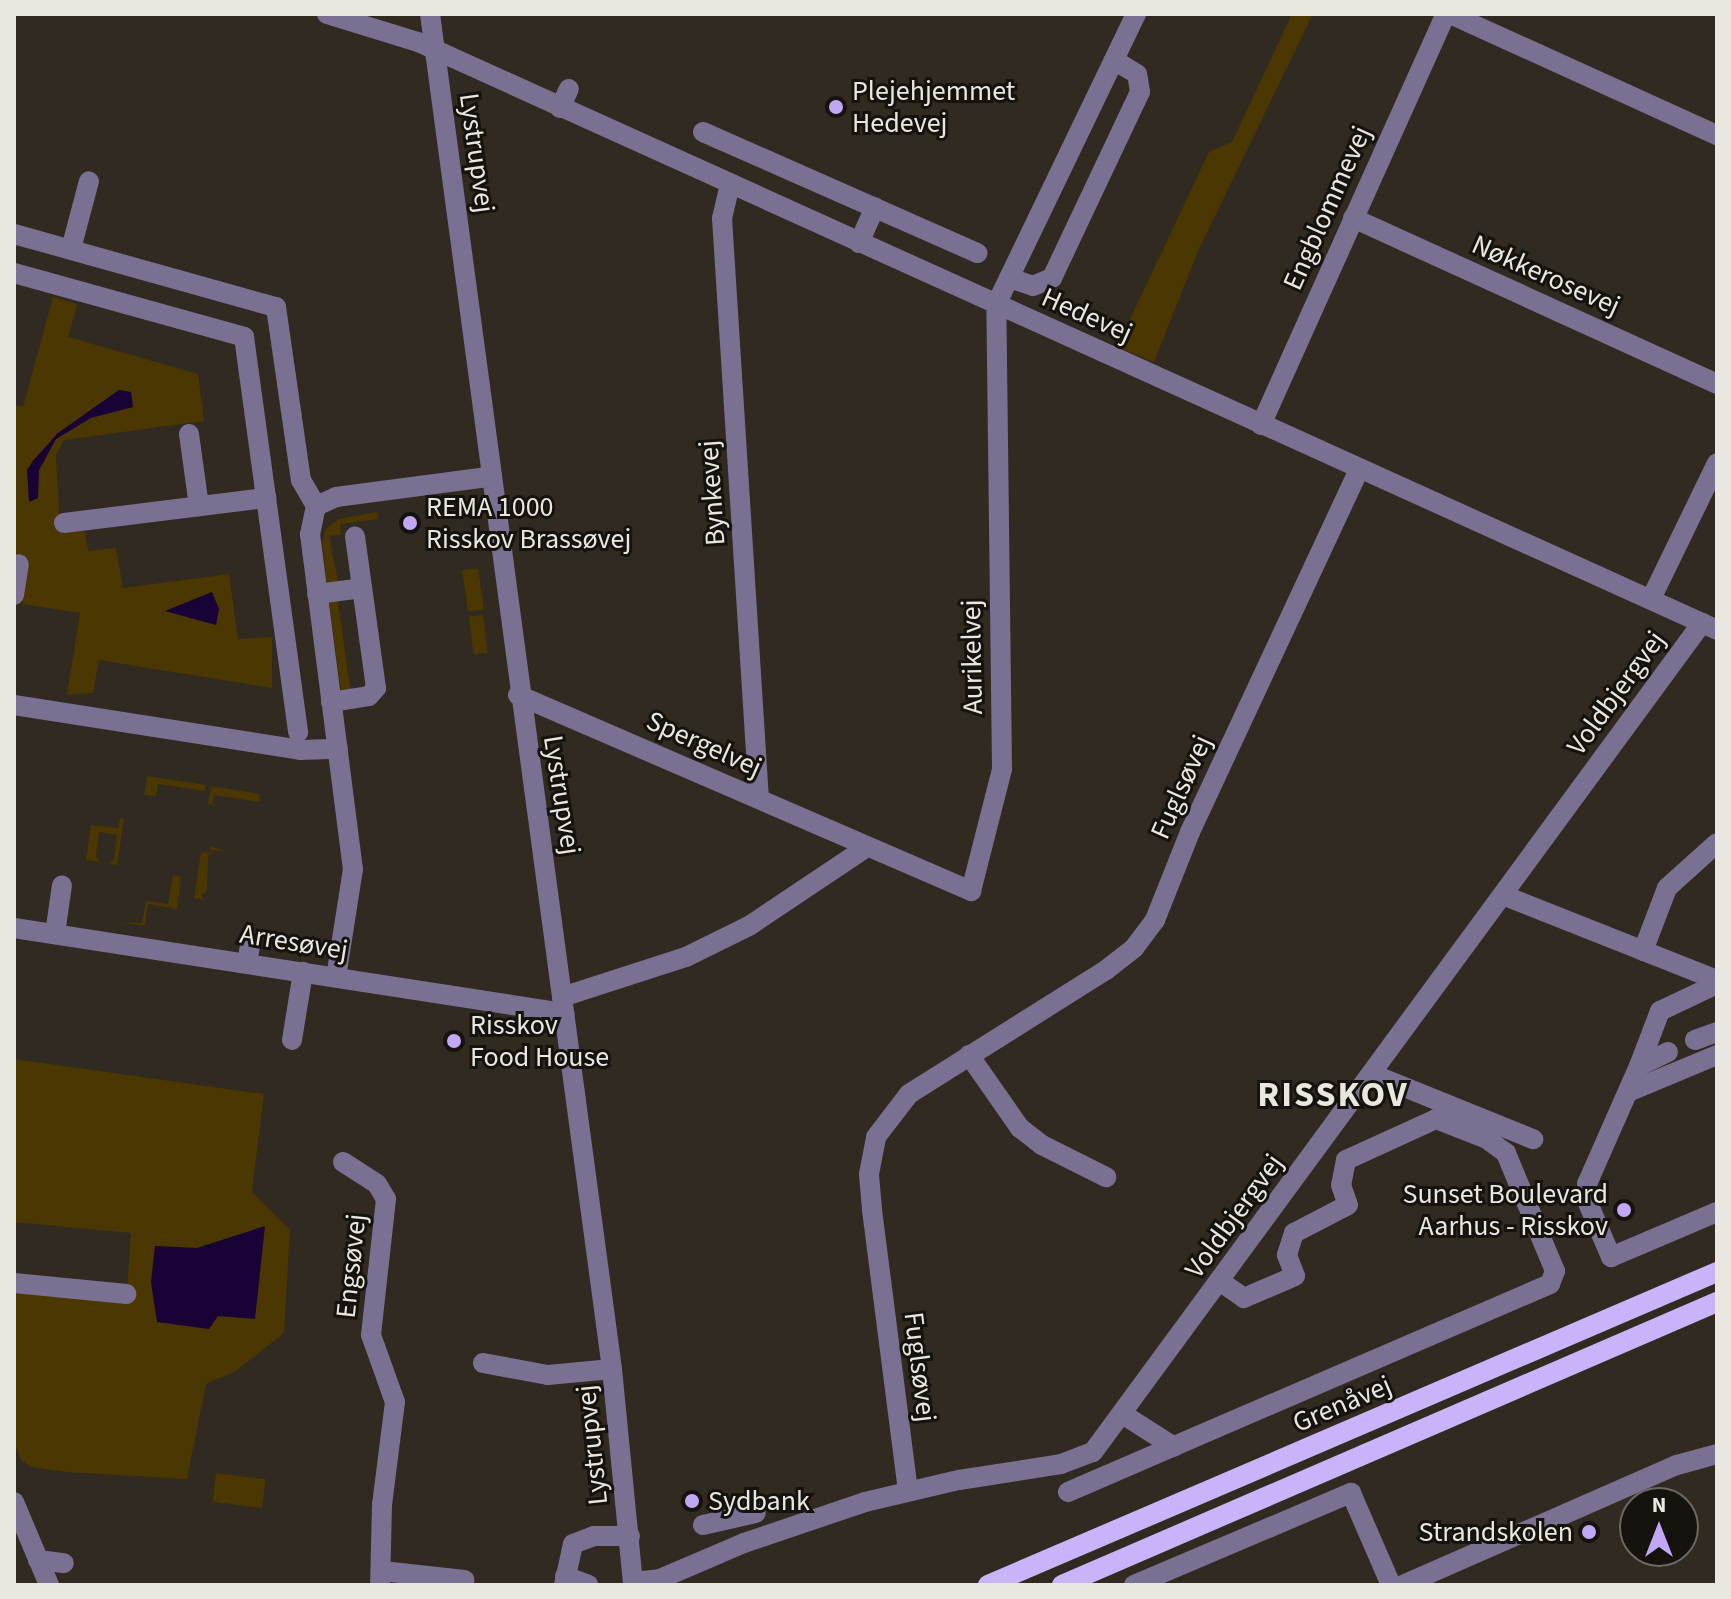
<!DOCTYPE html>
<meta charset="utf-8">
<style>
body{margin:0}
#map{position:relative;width:1731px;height:1599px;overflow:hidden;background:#302a20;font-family:"Source Sans 3",sans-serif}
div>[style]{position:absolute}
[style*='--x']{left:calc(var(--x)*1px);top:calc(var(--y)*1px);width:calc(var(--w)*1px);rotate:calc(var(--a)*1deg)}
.green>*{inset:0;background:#4a3701;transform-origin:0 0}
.water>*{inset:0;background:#190235}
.minor>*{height:20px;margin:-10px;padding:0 10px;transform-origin:10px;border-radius:10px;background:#7a7092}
.major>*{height:20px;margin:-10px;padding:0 10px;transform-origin:10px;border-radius:10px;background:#c9b4fa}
.dots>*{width:22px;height:22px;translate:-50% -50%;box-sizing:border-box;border:4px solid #16130f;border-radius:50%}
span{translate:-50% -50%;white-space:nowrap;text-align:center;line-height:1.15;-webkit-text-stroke:6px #16130f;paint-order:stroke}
.poi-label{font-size:28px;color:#eae7e0}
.left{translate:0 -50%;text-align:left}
.right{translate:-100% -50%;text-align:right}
.street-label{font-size:28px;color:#eae7e0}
.district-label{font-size:36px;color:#eae7e0;font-weight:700;letter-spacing:2px}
.frame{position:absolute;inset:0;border:16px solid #eae7e0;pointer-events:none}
.north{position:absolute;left:1619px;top:1487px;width:80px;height:80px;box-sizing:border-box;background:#16130f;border:2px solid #6b6863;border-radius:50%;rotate:0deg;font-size:22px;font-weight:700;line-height:32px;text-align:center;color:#eae7e0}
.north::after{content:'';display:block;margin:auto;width:28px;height:36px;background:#c0a8f4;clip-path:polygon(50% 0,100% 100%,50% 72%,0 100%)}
</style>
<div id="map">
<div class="green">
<div style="clip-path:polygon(1292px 14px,1313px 14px,1199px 249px,1154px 362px,1117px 347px,1209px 152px,1232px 142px)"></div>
<div style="clip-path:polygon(53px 297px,77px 304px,68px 337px,198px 374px,204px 421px,64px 440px,56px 455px,60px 533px,85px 531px,88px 551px,116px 548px,123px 588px,229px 574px,238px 639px,272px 637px,272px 688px,99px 660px,93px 693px,67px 695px,80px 613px,22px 604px,28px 564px,14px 561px,14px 405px,23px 407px)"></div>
<div style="clip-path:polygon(377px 512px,378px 519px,340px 524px,341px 535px,329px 536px,338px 581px,327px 584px,322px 543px,326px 529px,339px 519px)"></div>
<div style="left:478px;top:568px;width:42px;height:16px;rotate:82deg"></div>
<div style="clip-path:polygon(329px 601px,338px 601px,350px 687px,356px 690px,341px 691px)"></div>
<div style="left:483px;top:615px;width:38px;height:14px;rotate:83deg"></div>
<div style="clip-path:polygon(147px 776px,206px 785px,205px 791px,158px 784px,156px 796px,144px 795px)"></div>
<div style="clip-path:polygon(211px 786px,260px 794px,259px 802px,214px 795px,212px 804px,227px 808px,208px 804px)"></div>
<div style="clip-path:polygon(120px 818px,124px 819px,117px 865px,109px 864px,114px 859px,117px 835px,99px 832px,96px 856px,100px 862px,86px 860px,91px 825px,118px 828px)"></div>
<div style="clip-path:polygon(211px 846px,227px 852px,213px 850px,208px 856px,207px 891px,201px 895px,205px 900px,194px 898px,201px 852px,210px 853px)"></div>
<div style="clip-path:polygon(173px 875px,181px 877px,177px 909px,148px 904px,145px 926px,121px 923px,142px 923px,146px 901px,168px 904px)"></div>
<div style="clip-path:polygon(14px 1059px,264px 1094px,252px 1192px,290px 1230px,284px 1333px,236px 1371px,206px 1384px,187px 1479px,66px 1472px,31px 1467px,21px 1460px,14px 1443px,14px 1290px,126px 1304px,131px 1233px,14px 1222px)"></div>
<div style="left:216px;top:1473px;width:50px;height:29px;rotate:7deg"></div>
</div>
<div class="water">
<div style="clip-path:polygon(119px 390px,131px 392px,133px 407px,91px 418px,56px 439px,39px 470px,38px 498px,29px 502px,27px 470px,32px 462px,58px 433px)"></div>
<div style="clip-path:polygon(212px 592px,219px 609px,216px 625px,165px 611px)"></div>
<div style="clip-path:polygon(265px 1226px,255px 1319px,218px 1316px,209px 1329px,157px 1322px,151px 1282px,155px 1246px,197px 1248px)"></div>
</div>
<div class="minor">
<div style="--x:327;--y:14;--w:95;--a:17.1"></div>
<div style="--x:418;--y:42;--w:1426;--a:24.35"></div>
<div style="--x:430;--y:14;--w:1367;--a:82.35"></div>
<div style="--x:612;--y:1369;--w:217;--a:84.4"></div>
<div style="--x:1450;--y:14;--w:293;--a:24.4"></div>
<div style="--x:560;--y:108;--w:21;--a:-65"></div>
<div style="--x:703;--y:132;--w:300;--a:23.8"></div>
<div style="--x:730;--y:184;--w:35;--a:103"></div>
<div style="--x:722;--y:218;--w:582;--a:86.36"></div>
<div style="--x:1353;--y:218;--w:400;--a:24.5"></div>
<div style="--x:14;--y:234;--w:272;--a:15.6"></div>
<div style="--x:276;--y:307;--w:175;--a:81.8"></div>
<div style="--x:301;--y:480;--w:30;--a:60"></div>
<div style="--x:859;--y:243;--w:39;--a:-66"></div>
<div style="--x:71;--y:249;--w:70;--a:-75.2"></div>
<div style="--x:14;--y:273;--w:239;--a:15.5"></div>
<div style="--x:244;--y:337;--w:399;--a:82.2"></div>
<div style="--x:1009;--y:278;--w:25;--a:18"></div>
<div style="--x:1033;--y:286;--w:21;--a:-23"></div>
<div style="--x:1052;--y:278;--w:206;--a:-64.7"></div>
<div style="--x:1140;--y:92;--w:18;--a:-99"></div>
<div style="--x:1137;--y:74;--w:27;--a:-149"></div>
<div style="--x:1261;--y:425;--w:451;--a:-65.8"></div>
<div style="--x:189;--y:434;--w:73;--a:82.1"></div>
<div style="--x:316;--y:506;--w:29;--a:102"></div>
<div style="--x:310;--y:534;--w:338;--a:82.7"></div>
<div style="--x:353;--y:869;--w:109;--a:98.9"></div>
<div style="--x:316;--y:506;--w:22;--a:-24"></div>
<div style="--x:336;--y:497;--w:153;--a:-7.5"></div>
<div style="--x:64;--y:523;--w:204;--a:-7.1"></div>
<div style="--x:317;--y:594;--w:45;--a:-7.6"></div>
<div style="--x:14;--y:595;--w:31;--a:-81"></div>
<div style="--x:1651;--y:599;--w:151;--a:-64.1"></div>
<div style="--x:518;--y:695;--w:494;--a:23.4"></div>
<div style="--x:971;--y:891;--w:126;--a:-75.7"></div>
<div style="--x:1002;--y:769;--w:464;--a:-90.7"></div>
<div style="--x:996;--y:305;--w:323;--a:-64.3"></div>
<div style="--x:331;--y:702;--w:38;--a:-9"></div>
<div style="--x:369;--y:696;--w:11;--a:-49"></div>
<div style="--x:376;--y:688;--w:153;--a:-97.9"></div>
<div style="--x:14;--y:705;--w:290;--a:8.9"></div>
<div style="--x:300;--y:750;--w:38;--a:-2"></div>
<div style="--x:1505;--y:896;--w:228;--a:21.6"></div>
<div style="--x:14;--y:928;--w:557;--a:8.79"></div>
<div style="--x:55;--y:934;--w:49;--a:-81.9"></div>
<div style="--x:1643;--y:951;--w:67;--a:-69.1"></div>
<div style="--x:1667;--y:888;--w:67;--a:-42"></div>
<div style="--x:247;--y:963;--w:22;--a:-80"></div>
<div style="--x:562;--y:997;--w:130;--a:-17.9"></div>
<div style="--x:686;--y:957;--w:70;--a:-26.2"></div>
<div style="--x:749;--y:926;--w:142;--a:-33.8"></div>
<div style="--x:292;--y:1040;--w:69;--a:-80.8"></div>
<div style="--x:1695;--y:1040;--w:23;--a:-20"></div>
<div style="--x:1668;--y:1052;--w:32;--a:154"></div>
<div style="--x:1639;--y:1066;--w:129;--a:113.8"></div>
<div style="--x:1587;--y:1184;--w:19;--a:87"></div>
<div style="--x:1588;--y:1203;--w:59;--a:66.9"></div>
<div style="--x:1611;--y:1257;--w:115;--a:-23"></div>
<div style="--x:969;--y:1055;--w:89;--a:55.1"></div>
<div style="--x:1020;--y:1128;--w:28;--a:38"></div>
<div style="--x:1042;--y:1145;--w:72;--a:26.6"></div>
<div style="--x:1639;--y:1066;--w:59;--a:-69.1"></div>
<div style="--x:1660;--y:1011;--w:63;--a:-25.3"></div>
<div style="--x:1372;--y:1074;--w:174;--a:22"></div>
<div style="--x:1628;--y:1092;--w:96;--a:-22.6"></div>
<div style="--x:343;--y:1162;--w:40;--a:32.9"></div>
<div style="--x:377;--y:1184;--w:17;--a:59"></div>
<div style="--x:386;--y:1199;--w:137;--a:96.3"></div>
<div style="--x:371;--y:1335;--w:71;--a:70.3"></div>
<div style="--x:395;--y:1402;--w:104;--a:97.2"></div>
<div style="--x:382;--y:1505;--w:80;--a:91.4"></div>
<div style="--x:14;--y:1283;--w:113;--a:5.6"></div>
<div style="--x:483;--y:1363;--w:66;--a:10.5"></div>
<div style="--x:548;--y:1375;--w:64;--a:-5.4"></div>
<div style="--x:1124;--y:1415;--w:59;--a:32.6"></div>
<div style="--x:908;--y:1491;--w:284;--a:-97.3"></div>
<div style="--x:872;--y:1209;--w:35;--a:-95"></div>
<div style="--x:869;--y:1174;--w:38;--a:-79"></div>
<div style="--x:876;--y:1137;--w:54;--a:-52.5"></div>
<div style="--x:909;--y:1094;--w:233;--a:-32.2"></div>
<div style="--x:1106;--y:970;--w:36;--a:-38"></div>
<div style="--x:1134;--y:948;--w:35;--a:-53"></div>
<div style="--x:1155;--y:920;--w:95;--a:-68.3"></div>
<div style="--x:1190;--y:832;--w:400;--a:-65"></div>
<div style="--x:1068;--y:1492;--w:525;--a:-23.34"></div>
<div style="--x:1550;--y:1284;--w:14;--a:-69"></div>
<div style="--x:1555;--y:1271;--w:128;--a:-112.6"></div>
<div style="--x:1506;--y:1153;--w:24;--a:-144"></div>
<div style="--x:1487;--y:1139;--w:55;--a:-158.6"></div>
<div style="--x:1436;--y:1119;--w:99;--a:155.5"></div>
<div style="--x:1346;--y:1160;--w:25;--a:101"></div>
<div style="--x:1341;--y:1185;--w:21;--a:71"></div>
<div style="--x:1348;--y:1205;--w:61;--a:152.6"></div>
<div style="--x:1294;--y:1233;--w:23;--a:108"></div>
<div style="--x:1287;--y:1255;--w:22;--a:69"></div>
<div style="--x:1295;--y:1276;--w:56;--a:156.7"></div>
<div style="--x:1244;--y:1298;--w:28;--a:-145"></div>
<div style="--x:14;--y:1502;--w:90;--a:67.1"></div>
<div style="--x:703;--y:1525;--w:54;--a:-12.8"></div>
<div style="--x:38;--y:1560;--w:26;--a:7"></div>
<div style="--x:382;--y:1571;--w:83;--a:6.2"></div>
<div style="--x:565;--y:1576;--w:25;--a:21"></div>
<div style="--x:633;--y:1582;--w:27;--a:-6"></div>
<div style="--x:660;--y:1579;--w:91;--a:-23.2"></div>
<div style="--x:744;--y:1543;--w:128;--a:-18.7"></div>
<div style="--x:865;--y:1502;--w:97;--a:-13.2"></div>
<div style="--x:959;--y:1480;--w:103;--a:-8.9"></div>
<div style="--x:1061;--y:1464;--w:34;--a:-21"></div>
<div style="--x:1093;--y:1452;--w:1029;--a:-53.7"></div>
<div style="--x:564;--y:1585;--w:42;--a:-77.6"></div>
<div style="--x:573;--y:1544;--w:22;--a:-21"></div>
<div style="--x:594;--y:1536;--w:36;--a:0"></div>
<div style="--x:1134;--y:1585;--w:236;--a:-23"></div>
<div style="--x:1351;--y:1493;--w:100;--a:66.5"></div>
<div style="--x:1403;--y:1585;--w:299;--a:-23.7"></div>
<div style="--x:1677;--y:1465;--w:41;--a:-15.4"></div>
</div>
<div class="major">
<div style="--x:988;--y:1585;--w:793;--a:-23.24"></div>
<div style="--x:1062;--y:1585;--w:714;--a:-23.37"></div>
</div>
<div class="dots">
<div style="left:836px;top:107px;background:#c0a8f4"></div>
<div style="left:410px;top:523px;background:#c0a8f4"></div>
<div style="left:454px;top:1041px;background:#c0a8f4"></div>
<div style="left:1624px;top:1210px;background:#c0a8f4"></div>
<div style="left:692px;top:1501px;background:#c0a8f4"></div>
<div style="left:1589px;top:1532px;background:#c0a8f4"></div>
</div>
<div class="poi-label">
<span class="left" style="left:852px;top:107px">Plejehjemmet<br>Hedevej</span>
<span class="left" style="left:426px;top:523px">REMA 1000<br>Risskov Brassøvej</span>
<span class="left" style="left:470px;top:1041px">Risskov<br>Food House</span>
<span class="right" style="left:1608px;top:1210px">Sunset Boulevard<br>Aarhus - Risskov</span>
<span class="left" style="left:708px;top:1501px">Sydbank</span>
<span class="right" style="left:1573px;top:1532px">Strandskolen</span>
</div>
<div class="street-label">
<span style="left:477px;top:153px;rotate:82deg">Lystrupvej</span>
<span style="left:1327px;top:208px;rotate:-66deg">Engblommevej</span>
<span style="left:1546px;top:275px;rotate:24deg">Nøkkerosevej</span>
<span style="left:1087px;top:315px;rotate:24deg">Hedevej</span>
<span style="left:712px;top:493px;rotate:-94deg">Bynkevej</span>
<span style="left:972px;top:657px;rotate:-91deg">Aurikelvej</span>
<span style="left:1616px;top:693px;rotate:-54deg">Voldbjergvej</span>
<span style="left:704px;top:744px;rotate:24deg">Spergelvej</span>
<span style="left:1181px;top:787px;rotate:-66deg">Fuglsøvej</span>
<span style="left:562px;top:795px;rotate:81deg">Lystrupvej</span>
<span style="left:294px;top:942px;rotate:9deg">Arresøvej</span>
<span style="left:1234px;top:1216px;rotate:-54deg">Voldbjergvej</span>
<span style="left:351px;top:1266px;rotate:-84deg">Engsøvej</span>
<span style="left:920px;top:1367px;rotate:83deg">Fuglsøvej</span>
<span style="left:1342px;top:1404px;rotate:-23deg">Grenåvej</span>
<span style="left:592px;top:1445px;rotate:-96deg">Lystrupvej</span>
</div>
<div class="district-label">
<span style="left:1333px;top:1095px">RISSKOV</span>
</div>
<div class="frame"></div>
<div class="north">N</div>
</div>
